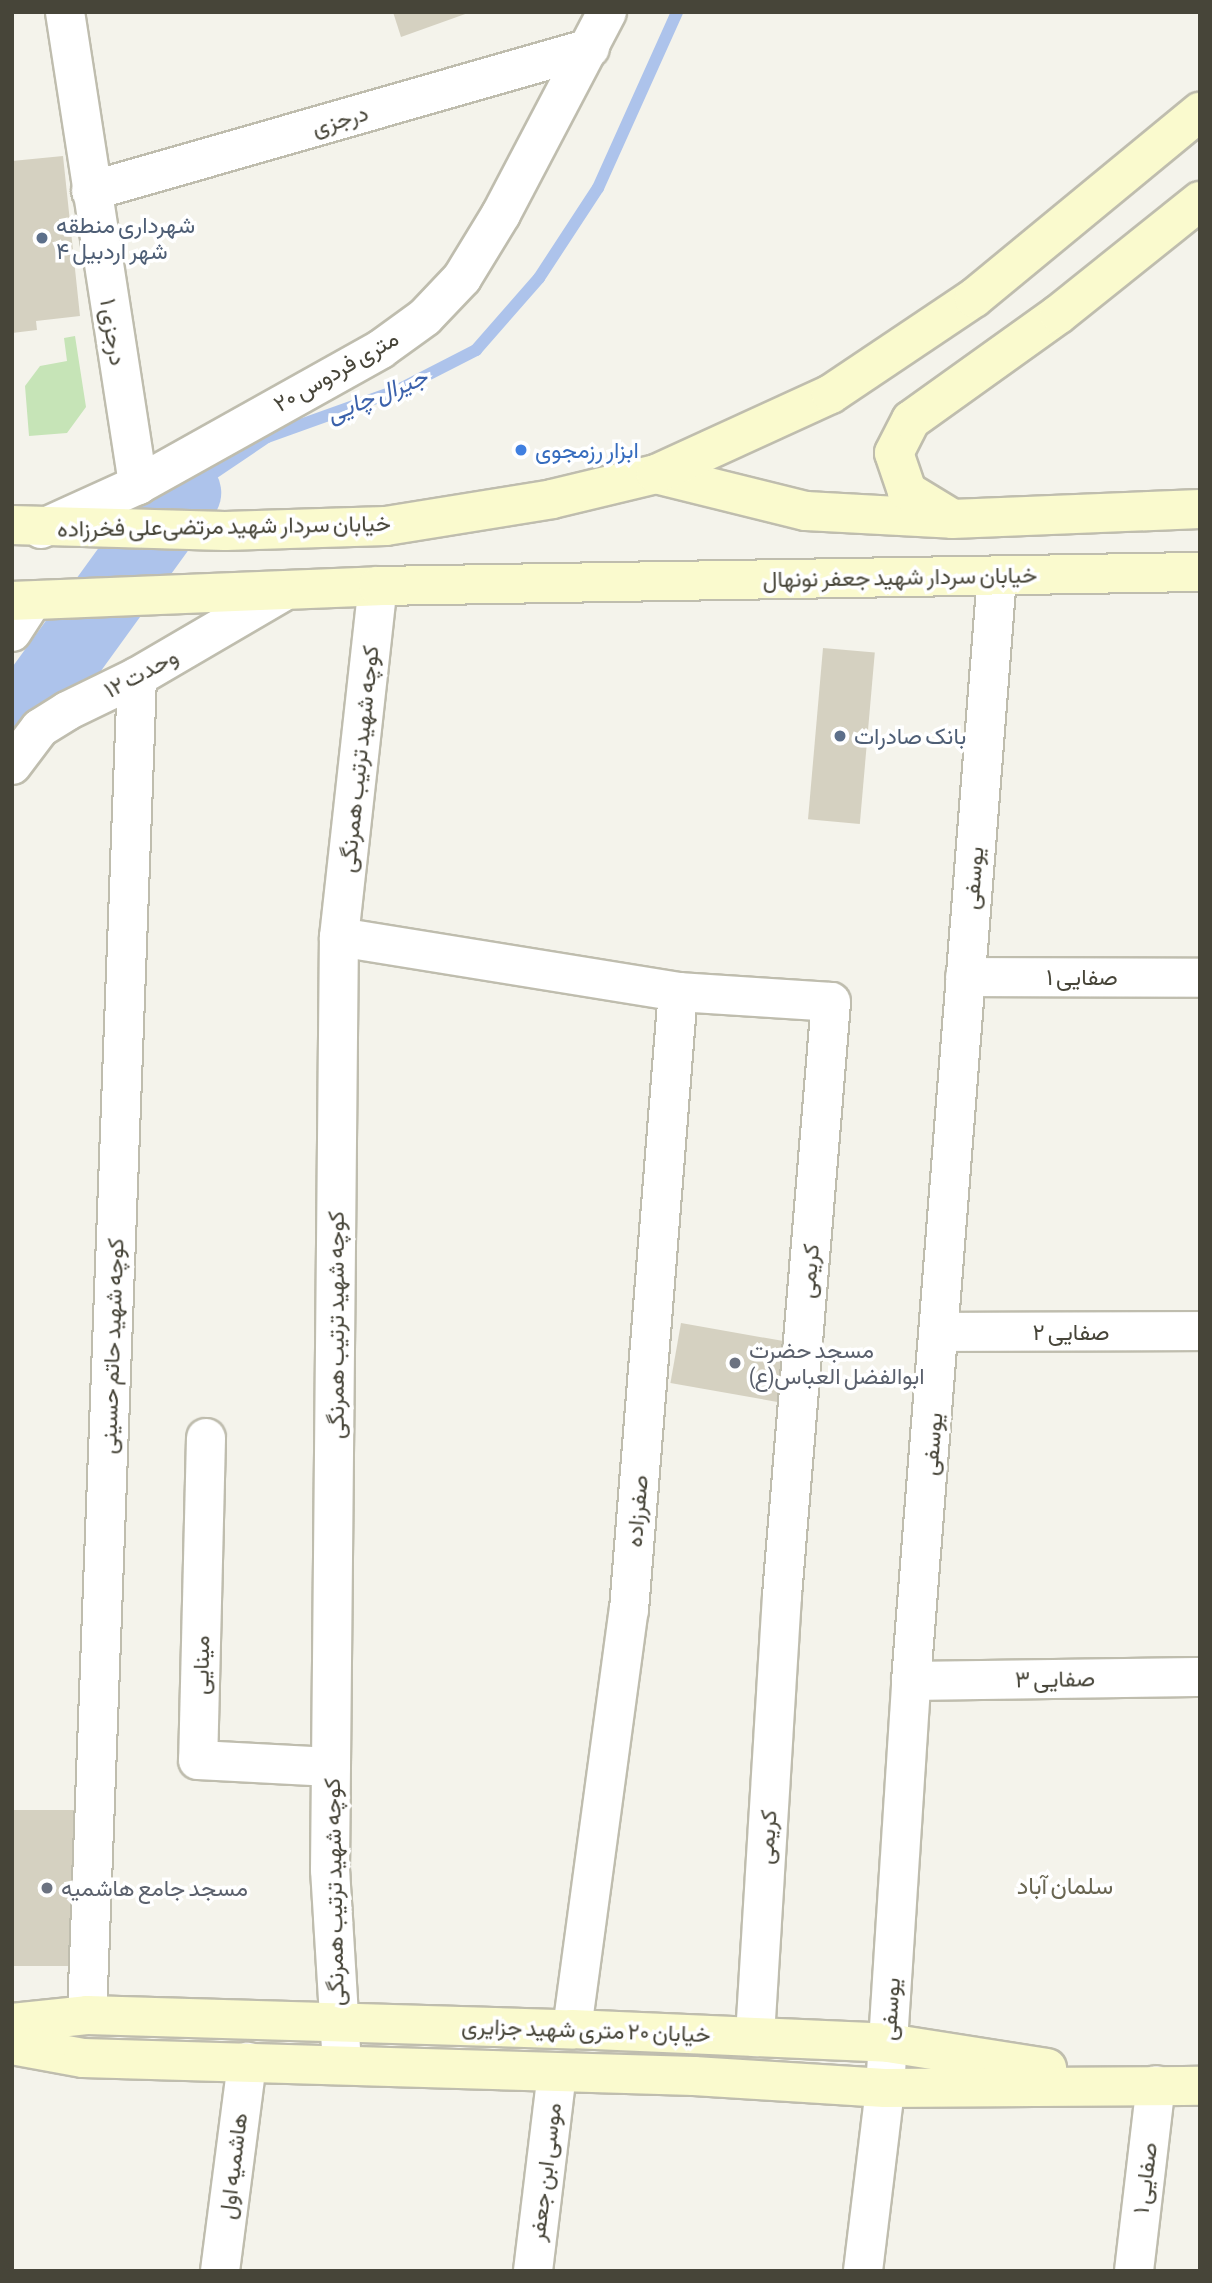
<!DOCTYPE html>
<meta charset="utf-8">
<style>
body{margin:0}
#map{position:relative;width:1212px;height:2283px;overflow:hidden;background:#f4f3eb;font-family:"Asap Condensed",Vazirmatn,sans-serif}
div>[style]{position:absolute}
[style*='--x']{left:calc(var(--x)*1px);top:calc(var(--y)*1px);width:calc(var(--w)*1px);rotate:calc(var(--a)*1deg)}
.green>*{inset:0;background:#c6e4b7}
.stream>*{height:12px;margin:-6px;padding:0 6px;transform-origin:6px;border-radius:6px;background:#adc3eb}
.river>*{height:74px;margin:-37px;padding:0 37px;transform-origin:37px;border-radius:37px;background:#adc3eb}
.building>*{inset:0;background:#d5d1c1;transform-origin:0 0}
.roads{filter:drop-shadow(2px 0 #bfbdae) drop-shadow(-2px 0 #bfbdae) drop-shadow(0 2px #bfbdae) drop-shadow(0 -2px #bfbdae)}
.street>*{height:38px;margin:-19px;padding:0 19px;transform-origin:19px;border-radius:19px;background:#fff}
.secondary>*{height:38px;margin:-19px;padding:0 19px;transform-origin:19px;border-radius:19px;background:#faface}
.dots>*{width:19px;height:19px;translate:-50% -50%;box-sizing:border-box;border:4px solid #fff;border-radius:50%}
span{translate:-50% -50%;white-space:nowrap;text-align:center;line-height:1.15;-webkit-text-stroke:7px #fff;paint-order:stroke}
.street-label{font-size:23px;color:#474539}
.service-label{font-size:23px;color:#4e5e75}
.left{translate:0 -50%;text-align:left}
.shop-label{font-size:23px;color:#366cbe}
.worship-label{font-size:23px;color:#5b616d}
.water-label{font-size:24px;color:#3b61ab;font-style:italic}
.neighbourhood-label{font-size:24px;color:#696551}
.frame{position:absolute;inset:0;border:14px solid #474539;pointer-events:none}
</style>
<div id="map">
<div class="green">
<div style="clip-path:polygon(75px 336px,86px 407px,67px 433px,29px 436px,25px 386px,40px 366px,67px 361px,64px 338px)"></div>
</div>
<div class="stream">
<div style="--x:184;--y:493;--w:100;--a:-34"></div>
<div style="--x:267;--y:437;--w:139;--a:-19.7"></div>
<div style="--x:398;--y:390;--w:88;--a:-27.1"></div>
<div style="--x:476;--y:350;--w:96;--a:-48.8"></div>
<div style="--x:539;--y:278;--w:108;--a:-56.8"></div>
<div style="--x:598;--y:188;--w:193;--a:-65.8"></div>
<div style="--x:12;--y:723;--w:42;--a:-47.9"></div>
</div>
<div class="river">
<div style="--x:40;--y:692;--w:246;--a:-54.1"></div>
</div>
<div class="building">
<div style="clip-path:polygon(393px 12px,468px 12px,468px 13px,401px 37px)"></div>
<div style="clip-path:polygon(63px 156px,80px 316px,36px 321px,37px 330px,12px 333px,12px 161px)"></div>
<div style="left:823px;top:648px;width:52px;height:172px;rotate:5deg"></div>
<div style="left:681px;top:1323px;width:120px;height:61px;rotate:10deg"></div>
<div style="left:12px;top:1810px;width:70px;height:156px"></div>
</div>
<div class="roads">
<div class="street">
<div style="--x:65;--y:12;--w:479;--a:81.2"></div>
<div style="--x:91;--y:191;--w:519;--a:-15.99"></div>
<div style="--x:41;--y:529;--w:107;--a:-24.4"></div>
<div style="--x:138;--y:485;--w:278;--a:-29.2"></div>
<div style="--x:381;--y:349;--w:54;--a:-36"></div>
<div style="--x:425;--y:317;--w:54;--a:-46.5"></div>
<div style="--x:462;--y:278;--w:75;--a:-58.6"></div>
<div style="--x:501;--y:214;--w:228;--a:-62.3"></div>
<div style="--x:12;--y:632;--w:37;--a:-57"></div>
<div style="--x:12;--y:765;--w:46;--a:-52.9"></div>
<div style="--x:40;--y:728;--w:32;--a:-32"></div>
<div style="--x:67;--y:711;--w:78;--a:-25.9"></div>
<div style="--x:137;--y:677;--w:167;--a:-30.3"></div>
<div style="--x:339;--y:937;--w:343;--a:9.2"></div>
<div style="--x:678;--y:992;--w:153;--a:3.7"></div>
<div style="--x:831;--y:1002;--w:595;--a:94.72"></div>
<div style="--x:782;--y:1595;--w:443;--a:93.5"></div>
<div style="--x:965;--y:977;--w:235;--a:0.2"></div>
<div style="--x:942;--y:1332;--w:258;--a:-0.2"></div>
<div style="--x:206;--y:1438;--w:322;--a:91.4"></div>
<div style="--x:198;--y:1760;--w:133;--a:3"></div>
<div style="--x:911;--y:1681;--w:289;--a:-0.8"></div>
<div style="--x:87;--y:2015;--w:1339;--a:-87.86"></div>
<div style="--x:572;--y:2029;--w:423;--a:-82.3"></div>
<div style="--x:629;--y:1610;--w:620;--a:-85.47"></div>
<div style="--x:342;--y:2065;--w:195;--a:-93.5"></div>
<div style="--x:330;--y:1870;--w:933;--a:-89.45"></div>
<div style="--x:339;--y:937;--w:353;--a:-83.7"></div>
<div style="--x:220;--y:2271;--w:211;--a:-82.6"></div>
<div style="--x:533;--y:2271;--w:198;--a:-83.1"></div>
<div style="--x:863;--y:2271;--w:184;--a:-83.1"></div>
<div style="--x:885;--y:2088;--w:408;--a:-86.3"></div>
<div style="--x:911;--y:1681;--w:1109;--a:-85.55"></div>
<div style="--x:1134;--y:2271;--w:187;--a:-83.3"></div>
</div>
<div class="secondary">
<div style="--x:656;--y:474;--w:154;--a:13.9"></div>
<div style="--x:806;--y:511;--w:146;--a:3.1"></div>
<div style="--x:952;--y:519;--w:248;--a:-2.3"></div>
<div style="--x:951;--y:518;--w:52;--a:-148.5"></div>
<div style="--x:907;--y:491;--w:40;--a:-108.9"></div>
<div style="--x:894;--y:453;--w:37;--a:-63"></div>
<div style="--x:911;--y:420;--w:182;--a:-35.6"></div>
<div style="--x:1059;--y:314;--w:181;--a:-38.7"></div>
<div style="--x:12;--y:525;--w:213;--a:1.6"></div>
<div style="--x:225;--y:531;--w:161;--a:-1.8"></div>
<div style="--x:386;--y:526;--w:168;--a:-9.2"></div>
<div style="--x:552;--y:499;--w:107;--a:-13.5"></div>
<div style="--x:656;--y:474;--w:192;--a:-24.6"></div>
<div style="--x:831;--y:394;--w:172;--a:-33.9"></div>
<div style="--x:974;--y:298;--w:293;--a:-39.5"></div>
<div style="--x:12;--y:601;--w:366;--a:-2.3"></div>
<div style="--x:378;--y:586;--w:822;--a:-0.98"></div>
<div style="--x:12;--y:2023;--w:75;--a:-6.1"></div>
<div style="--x:87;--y:2015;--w:485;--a:1.7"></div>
<div style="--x:572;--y:2029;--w:316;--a:2.5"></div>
<div style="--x:888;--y:2043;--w:161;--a:8.9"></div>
<div style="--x:12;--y:2045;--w:72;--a:10.4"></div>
<div style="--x:83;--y:2058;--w:611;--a:1.69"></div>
<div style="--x:694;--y:2076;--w:191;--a:3.6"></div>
<div style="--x:885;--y:2088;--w:315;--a:-0.4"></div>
</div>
</div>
<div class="dots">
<div style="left:42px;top:238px;background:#5c6f8a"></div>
<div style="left:521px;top:450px;background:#3f7fe0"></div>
<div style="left:840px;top:736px;background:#5c6f8a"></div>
<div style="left:735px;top:1363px;background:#6b7280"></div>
<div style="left:47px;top:1888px;background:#6b7280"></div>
</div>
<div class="street-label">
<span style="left:340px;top:120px;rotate:-16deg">درجزی</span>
<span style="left:113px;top:332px;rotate:81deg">درجزی ۱</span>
<span style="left:336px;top:371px;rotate:-30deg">۲۰ متری فردوس</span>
<span style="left:224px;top:526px;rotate:-1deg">خیابان سردار شهید مرتضی‌علی فخرزاده</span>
<span style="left:900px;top:577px;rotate:-1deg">خیابان سردار شهید جعفر نونهال</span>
<span style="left:141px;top:673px;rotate:-28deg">وحدت ۱۲</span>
<span style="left:359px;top:759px;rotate:-84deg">کوچه شهید ترتیب همرنگی</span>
<span style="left:973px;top:878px;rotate:-85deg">یوسفی</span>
<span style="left:1082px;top:977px">صفایی ۱</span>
<span style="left:809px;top:1271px;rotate:-85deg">کریمی</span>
<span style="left:336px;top:1325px;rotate:-90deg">کوچه شهید ترتیب همرنگی</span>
<span style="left:1071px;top:1332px">صفایی ۲</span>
<span style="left:112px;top:1346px;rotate:-88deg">کوچه شهید حاتم حسینی</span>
<span style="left:932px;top:1444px;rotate:-85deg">یوسفی</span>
<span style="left:637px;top:1511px;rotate:-85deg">صفرزاده</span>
<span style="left:201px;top:1665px;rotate:-89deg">مینایی</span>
<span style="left:1055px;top:1679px;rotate:-1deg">صفایی ۳</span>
<span style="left:767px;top:1837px;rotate:-86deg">کریمی</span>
<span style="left:334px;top:1892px;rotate:-91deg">کوچه شهید ترتیب همرنگی</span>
<span style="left:890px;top:2009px;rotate:-86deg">یوسفی</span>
<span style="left:586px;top:2030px;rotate:2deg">خیابان ۲۰ متری شهید جزایری</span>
<span style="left:233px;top:2166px;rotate:-83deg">هاشمیه اول</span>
<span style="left:545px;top:2172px;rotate:-83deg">موسی ابن جعفر</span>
<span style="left:1145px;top:2178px;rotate:-83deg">صفایی ۱</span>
</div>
<div class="service-label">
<span class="left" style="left:56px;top:238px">شهرداری منطقه<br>۴ شهر اردبیل</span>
<span class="left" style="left:854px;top:736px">بانک صادرات</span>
</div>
<div class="shop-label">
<span class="left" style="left:535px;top:450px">ابزار رزمجوی</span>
</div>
<div class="worship-label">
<span class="left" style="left:749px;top:1363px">مسجد حضرت<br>ابوالفضل العباس(ع)</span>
<span class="left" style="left:61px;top:1888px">مسجد جامع هاشمیه</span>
</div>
<div class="water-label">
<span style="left:377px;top:395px;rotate:-22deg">جیرال چایی</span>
</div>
<div class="neighbourhood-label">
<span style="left:1065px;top:1886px">سلمان آباد</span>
</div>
<div class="frame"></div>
</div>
